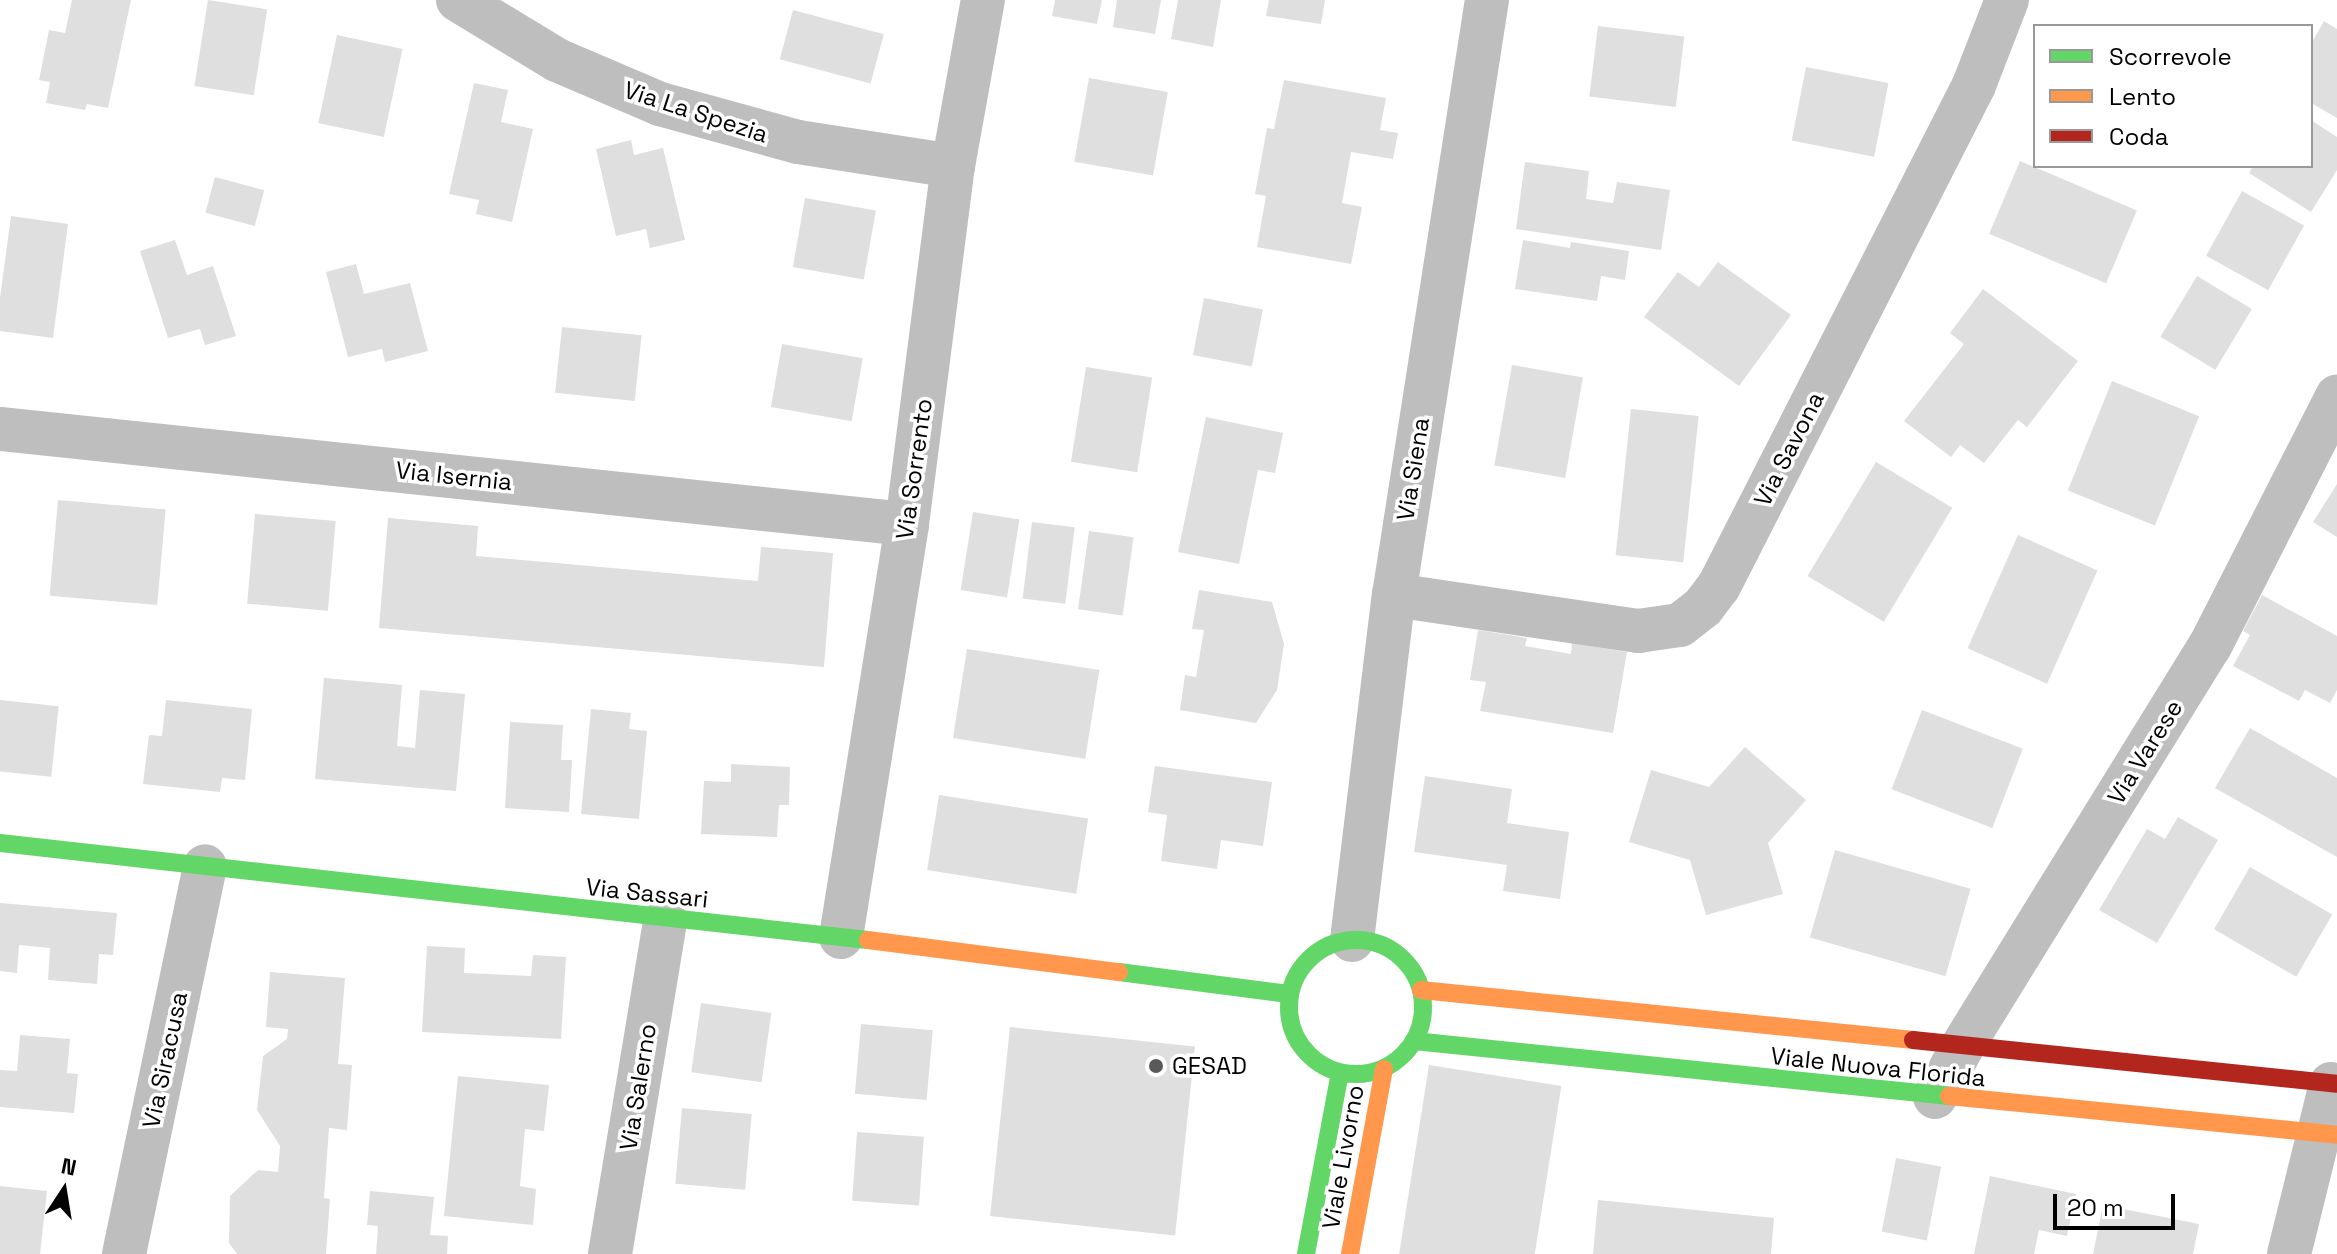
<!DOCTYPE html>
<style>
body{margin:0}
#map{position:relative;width:2337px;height:1254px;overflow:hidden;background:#fff;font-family:"Space Grotesk",sans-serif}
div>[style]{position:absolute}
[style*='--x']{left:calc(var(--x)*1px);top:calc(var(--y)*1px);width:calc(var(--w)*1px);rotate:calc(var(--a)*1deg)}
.building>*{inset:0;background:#dfdfdf;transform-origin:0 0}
.street>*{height:44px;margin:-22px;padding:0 22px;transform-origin:22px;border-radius:22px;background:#bebebe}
.fast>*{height:18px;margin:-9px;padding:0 9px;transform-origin:9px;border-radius:9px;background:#63d668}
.fast>.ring{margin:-9px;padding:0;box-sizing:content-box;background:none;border:18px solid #63d668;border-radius:50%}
.slow>*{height:18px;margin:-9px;padding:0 9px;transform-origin:9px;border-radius:9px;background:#ff974d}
.jam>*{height:18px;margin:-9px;padding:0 9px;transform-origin:9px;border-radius:9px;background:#b3261e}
.dots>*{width:22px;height:22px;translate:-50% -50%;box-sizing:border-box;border:4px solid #fff;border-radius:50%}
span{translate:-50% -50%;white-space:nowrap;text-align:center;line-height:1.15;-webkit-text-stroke:7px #fff;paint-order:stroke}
.street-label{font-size:24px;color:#000}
.poi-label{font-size:24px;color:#000}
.left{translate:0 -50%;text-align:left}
.legend{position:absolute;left:2033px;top:24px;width:280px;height:144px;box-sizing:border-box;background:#fff;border:2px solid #999;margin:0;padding:10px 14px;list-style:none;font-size:24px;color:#000}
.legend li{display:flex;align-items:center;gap:16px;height:40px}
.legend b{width:40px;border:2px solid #999}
.north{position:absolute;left:24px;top:1150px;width:80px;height:80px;-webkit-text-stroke:6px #fff;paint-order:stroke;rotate:12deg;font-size:22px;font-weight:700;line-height:32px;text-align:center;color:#000}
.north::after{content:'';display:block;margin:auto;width:28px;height:36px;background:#000;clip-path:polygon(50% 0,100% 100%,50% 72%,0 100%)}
.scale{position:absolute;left:2053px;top:1194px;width:122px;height:36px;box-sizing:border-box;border:4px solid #000;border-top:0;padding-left:10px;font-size:24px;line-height:28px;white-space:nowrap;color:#000;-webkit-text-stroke:6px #fff;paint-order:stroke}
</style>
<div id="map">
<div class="building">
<div style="clip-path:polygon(72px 0,131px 0,108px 108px,87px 104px,85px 110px,46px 103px,50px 82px,39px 80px,49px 30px,65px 33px)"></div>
<div style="left:208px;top:0;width:60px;height:87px;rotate:9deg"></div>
<div style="clip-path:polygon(1055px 0,1102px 0,1097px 24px,1052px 16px)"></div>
<div style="clip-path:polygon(1117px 0,1161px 0,1155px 34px,1113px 27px)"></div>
<div style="clip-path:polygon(1178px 0,1221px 0,1213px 47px,1171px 39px)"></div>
<div style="clip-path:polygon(1269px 0,1325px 0,1321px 24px,1266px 16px)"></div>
<div style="left:793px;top:10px;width:94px;height:51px;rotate:15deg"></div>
<div style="clip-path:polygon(2324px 21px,2337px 29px,2337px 118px,2311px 103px,2311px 44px)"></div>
<div style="left:1598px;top:26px;width:87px;height:71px;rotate:7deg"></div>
<div style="left:337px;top:35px;width:67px;height:90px;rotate:12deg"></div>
<div style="left:1806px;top:67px;width:84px;height:75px;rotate:11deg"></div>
<div style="left:1089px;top:78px;width:80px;height:85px;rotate:10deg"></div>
<div style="clip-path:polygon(1284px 80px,1386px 98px,1380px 130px,1398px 133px,1393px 159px,1351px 152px,1342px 203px,1362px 207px,1351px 264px,1257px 247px,1266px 196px,1255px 194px,1267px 128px,1274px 129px)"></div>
<div style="clip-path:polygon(474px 83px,508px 90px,501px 122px,533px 129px,512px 222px,476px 214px,479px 200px,449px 194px)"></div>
<div style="clip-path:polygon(2311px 120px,2337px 137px,2337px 170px,2311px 212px,2249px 173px,2253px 166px,2311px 166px)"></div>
<div style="clip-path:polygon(631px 140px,634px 155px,663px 148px,685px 240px,650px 248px,646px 229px,616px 236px,596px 149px)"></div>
<div style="left:2020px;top:161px;width:127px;height:79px;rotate:23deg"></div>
<div style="clip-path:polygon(1525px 162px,1589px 171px,1586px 199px,1613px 203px,1617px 182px,1670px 190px,1661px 250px,1516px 229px)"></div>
<div style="left:215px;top:177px;width:51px;height:37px;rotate:15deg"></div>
<div style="left:2242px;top:191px;width:71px;height:74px;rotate:29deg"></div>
<div style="left:805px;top:198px;width:72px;height:70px;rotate:10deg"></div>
<div style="clip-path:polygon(11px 216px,68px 224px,53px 338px,0 331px,0 298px)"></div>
<div style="clip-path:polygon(175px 240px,187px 275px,213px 266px,236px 336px,205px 345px,200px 329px,168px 338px,140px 251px)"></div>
<div style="clip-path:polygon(1523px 240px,1570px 248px,1571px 242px,1629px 251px,1625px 280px,1601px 276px,1597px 301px,1515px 289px)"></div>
<div style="clip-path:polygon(1718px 262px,1791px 315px,1739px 386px,1644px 317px,1678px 272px,1699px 287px)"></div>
<div style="clip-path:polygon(356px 264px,364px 294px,410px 283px,428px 351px,385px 362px,382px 349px,348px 357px,326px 272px)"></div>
<div style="left:2197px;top:276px;width:64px;height:71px;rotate:31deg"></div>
<div style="clip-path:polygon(1983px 289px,2078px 361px,2027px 427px,2018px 420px,1984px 463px,1960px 445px,1951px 457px,1904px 421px,1964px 344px,1950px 333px)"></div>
<div style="left:1204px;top:298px;width:60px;height:58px;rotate:11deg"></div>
<div style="left:562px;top:327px;width:80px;height:66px;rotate:6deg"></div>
<div style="left:782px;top:344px;width:82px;height:64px;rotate:10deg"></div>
<div style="left:1512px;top:365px;width:72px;height:102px;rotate:10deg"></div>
<div style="left:1086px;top:367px;width:67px;height:96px;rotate:9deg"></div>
<div style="left:2112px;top:381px;width:94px;height:118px;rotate:22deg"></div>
<div style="left:1631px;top:409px;width:68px;height:147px;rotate:6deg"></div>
<div style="clip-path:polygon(1206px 417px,1283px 433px,1275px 473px,1258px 470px,1239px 564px,1178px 552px)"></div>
<div style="left:1876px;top:462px;width:89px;height:133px;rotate:31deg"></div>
<div style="clip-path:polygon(2337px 484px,2337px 537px,2313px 522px)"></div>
<div style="left:58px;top:500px;width:108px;height:96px;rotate:5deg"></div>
<div style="left:973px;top:512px;width:47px;height:79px;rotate:9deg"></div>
<div style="left:255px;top:514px;width:81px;height:90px;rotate:5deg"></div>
<div style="clip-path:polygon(388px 518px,478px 526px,476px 556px,758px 581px,761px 547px,833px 553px,824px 667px,379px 628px)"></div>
<div style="left:1032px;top:522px;width:43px;height:77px;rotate:7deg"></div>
<div style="left:1089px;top:531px;width:45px;height:79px;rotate:8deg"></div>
<div style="left:2018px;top:535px;width:87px;height:124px;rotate:24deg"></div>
<div style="clip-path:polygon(1199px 590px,1272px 602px,1284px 644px,1277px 690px,1256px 723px,1180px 710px,1185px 675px,1196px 677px,1204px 630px,1192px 629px)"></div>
<div style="clip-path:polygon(2262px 595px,2337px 636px,2337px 690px,2330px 703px,2305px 690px,2299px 701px,2233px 666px,2250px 635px,2243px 631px)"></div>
<div style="clip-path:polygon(1478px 630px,1527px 638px,1525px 646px,1571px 654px,1572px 643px,1627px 652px,1613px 733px,1480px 711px,1486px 682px,1470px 680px)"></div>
<div style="left:967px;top:649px;width:134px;height:90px;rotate:9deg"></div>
<div style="clip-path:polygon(324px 678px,402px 685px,397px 746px,415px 748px,420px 690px,465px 694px,456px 791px,315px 779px)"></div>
<div style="left:0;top:700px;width:59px;height:71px;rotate:6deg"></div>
<div style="clip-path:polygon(166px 700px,252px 709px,245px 780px,222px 778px,220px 792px,143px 784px,149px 735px,162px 736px)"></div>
<div style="clip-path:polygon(591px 709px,631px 713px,629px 729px,647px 731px,639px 819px,581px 814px)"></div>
<div style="left:1922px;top:710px;width:108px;height:85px;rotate:21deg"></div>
<div style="clip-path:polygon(510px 722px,563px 725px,561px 760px,572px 760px,569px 812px,505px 808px)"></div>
<div style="clip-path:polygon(2250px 728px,2337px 778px,2337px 857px,2215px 788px)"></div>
<div style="clip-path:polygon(1745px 747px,1806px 800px,1768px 843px,1783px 894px,1706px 915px,1690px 860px,1629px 842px,1651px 770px,1709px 787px)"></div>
<div style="clip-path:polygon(731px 764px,790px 767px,789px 805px,779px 805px,777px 837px,701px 834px,704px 781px,731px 782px)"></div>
<div style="clip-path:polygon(1155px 766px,1272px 782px,1263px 846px,1221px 840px,1217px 869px,1161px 861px,1167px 815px,1148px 812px)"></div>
<div style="clip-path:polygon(1425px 776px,1512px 789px,1507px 823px,1569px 832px,1560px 899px,1503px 891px,1507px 865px,1414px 852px)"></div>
<div style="left:939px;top:795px;width:151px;height:76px;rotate:9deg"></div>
<div style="clip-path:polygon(2178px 817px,2218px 840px,2157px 943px,2099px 910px,2147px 829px,2165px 839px)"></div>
<div style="left:1835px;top:850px;width:141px;height:91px;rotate:16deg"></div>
<div style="left:2250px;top:867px;width:95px;height:72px;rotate:30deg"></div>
<div style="clip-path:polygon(0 903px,117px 913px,113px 955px,99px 954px,97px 984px,48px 980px,50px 948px,19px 945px,17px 973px,0 971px)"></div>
<div style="clip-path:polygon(427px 946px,465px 948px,464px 973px,531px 976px,533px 955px,566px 957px,561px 1039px,422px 1032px)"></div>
<div style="clip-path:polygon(270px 972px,345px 978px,338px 1064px,352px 1065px,347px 1130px,329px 1128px,324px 1198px,330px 1199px,326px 1254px,237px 1254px,229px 1243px,230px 1196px,258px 1170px,278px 1172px,280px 1146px,257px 1110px,263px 1056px,287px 1039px,288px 1029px,266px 1027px)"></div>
<div style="left:701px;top:1003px;width:71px;height:70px;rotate:8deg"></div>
<div style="left:861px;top:1024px;width:72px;height:70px;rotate:5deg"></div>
<div style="left:1010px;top:1027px;width:186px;height:190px;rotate:6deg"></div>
<div style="clip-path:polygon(20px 1035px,70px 1039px,67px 1073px,78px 1074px,74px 1113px,0 1107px,0 1070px,17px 1071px)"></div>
<div style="left:1429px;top:1065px;width:134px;height:191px;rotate:9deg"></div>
<div style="clip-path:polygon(458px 1076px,549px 1085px,544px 1131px,525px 1129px,520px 1186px,536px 1189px,533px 1225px,444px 1216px)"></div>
<div style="left:682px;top:1108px;width:70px;height:76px;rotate:5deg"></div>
<div style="left:857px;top:1132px;width:67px;height:69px;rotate:4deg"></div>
<div style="left:1896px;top:1158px;width:46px;height:75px;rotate:11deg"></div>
<div style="clip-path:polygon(1990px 1176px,2076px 1194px,2067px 1236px,2039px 1230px,2034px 1254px,1974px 1254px)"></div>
<div style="clip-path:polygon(0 1186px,47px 1191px,40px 1254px,0 1254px)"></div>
<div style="clip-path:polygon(370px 1191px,434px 1197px,430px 1235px,448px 1236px,447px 1254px,376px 1254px,378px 1226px,367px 1225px)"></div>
<div style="clip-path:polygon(1598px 1200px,1774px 1218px,1771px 1254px,1593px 1254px)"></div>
<div style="clip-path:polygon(2103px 1205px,2199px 1224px,2193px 1254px,2093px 1254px)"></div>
</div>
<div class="street">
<div style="--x:458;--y:0;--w:116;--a:31.2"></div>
<div style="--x:557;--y:60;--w:112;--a:23.1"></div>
<div style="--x:660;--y:104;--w:143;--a:15.4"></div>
<div style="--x:798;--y:142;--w:157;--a:8.8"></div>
<div style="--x:0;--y:429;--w:912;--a:5.98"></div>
<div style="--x:1394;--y:595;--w:247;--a:8.4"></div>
<div style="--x:1638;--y:631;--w:42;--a:-8.1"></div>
<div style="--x:1680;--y:625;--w:29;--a:-38"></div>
<div style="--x:1703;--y:607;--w:26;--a:-53"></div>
<div style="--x:1719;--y:586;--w:562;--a:-63.02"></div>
<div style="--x:1974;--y:85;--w:91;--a:-68.8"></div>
<div style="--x:841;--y:937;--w:418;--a:-80.9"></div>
<div style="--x:907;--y:524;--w:361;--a:-82.7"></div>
<div style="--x:953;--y:166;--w:169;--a:-79.8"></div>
<div style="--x:1352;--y:940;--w:348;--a:-83.1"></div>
<div style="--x:1394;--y:595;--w:602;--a:-81.12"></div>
<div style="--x:1935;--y:1097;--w:57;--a:-61.6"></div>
<div style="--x:1962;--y:1047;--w:471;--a:-58.3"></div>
<div style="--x:2210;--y:646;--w:280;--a:-63"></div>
<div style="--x:124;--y:1254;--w:396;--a:-78.2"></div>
<div style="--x:610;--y:1254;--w:338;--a:-80.6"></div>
<div style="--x:2289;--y:1254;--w:175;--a:-76.1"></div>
</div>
<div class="fast">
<div style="--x:0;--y:843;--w:873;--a:6.38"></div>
<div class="ring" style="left:1289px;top:940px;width:116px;height:116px"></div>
<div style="--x:1119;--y:972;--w:171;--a:7.4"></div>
<div style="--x:1414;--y:1041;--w:538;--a:5.87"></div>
<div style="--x:1306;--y:1254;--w:184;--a:-79.4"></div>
</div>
<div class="slow">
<div style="--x:868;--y:940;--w:253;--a:7.3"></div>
<div style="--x:1421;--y:990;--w:495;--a:5.8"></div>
<div style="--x:1949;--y:1096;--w:390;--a:5.7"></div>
<div style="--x:1350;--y:1254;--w:188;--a:-79.6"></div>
</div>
<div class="jam">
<div style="--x:1913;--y:1040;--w:426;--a:5.9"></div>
</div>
<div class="dots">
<div style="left:1156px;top:1066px;background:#595959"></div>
</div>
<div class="street-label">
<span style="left:696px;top:112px;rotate:18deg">Via La Spezia</span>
<span style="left:1789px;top:449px;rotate:-63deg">Via Savona</span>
<span style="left:914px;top:469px;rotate:-82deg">Via Sorrento</span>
<span style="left:1413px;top:469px;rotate:-81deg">Via Siena</span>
<span style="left:454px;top:476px;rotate:6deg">Via Isernia</span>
<span style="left:2145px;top:752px;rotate:-58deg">Via Varese</span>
<span style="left:647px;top:893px;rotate:6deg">Via Sassari</span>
<span style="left:165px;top:1060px;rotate:-78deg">Via Siracusa</span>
<span style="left:1878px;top:1067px;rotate:6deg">Viale Nuova Florida</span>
<span style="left:638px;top:1087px;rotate:-81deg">Via Salerno</span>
<span style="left:1343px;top:1157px;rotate:-80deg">Viale Livorno</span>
</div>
<div class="poi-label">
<span class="left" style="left:1172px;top:1066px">GESAD</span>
</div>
<ul class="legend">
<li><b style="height:10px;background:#63d668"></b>Scorrevole</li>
<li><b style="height:10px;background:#ff974d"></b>Lento</li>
<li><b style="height:10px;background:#b3261e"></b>Coda</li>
</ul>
<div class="north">N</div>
<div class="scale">20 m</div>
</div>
